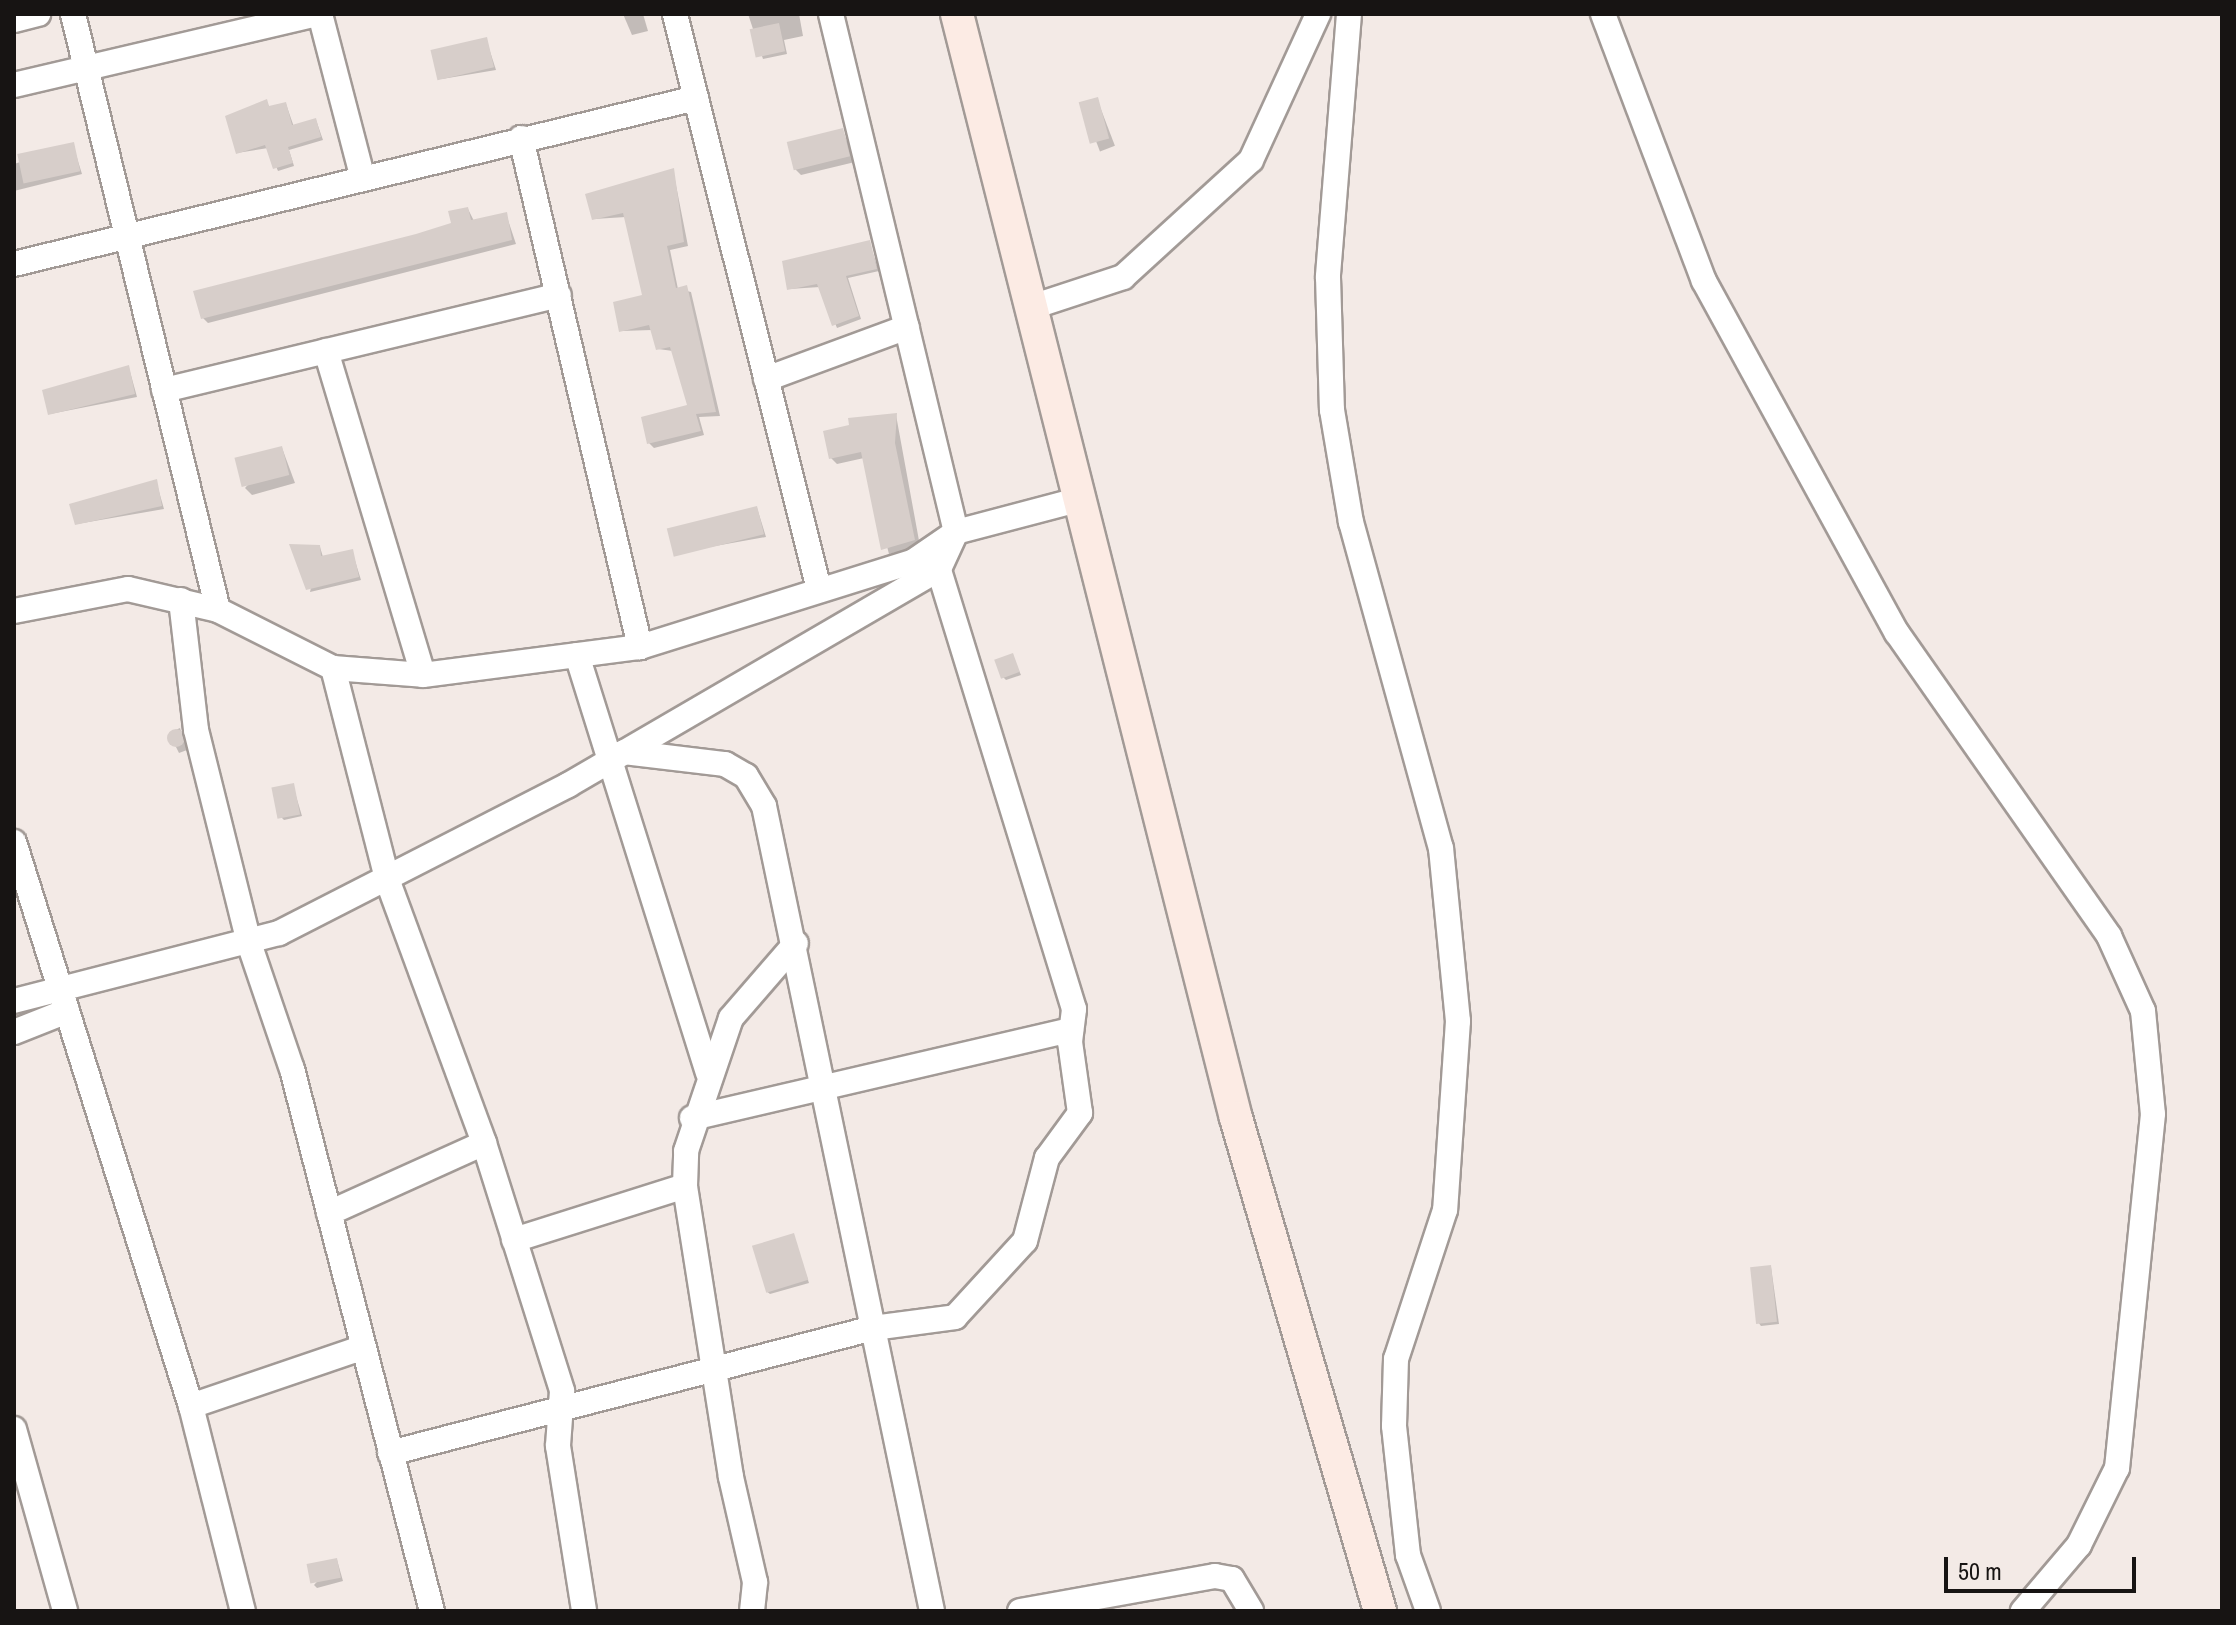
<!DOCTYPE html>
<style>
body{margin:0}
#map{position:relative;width:2236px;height:1625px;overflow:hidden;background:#f3eae6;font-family:"Archivo Narrow",sans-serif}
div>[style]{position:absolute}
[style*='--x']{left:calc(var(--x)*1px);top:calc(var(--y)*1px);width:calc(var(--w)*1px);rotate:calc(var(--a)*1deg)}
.shadow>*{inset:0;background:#0003;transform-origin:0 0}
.building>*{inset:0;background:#d7ceca;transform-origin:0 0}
.round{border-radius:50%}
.roads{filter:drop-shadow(2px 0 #a29a96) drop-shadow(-2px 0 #a29a96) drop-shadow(0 2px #a29a96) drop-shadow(0 -2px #a29a96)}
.street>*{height:24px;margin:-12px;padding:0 12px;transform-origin:12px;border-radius:12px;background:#fff}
.secondary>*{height:32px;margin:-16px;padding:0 16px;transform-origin:16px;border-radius:16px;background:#fcebe4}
span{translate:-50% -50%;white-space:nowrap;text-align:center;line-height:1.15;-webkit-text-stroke:7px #f3eae6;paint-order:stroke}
.frame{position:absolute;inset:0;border:16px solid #171413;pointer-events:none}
.scale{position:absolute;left:1944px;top:1557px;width:192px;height:36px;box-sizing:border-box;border:4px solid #171413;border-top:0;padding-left:10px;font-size:24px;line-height:28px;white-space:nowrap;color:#171413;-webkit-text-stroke:6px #f3eae6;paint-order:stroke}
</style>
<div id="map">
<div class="shadow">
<div style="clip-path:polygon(623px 14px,643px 14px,648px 31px,632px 35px)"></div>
<div style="clip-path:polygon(748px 14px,799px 14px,803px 36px,784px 40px,787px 54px,763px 59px)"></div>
<div style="clip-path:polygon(486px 39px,496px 70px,442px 79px)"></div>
<div style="left:1097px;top:99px;width:50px;height:16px;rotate:69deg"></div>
<div style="clip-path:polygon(266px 101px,270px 108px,286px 104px,294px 127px,316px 120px,323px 140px,289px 150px,294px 166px,278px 171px,268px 148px,237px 153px)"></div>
<div style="clip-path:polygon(843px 131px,855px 162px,801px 175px,795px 169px)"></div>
<div style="clip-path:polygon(73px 145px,82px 174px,14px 191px,14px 164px)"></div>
<div style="clip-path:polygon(673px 170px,688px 246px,670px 250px,678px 289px,691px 292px,720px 416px,699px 417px,704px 435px,654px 448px,649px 443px,689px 406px,673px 351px,658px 349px,652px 330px,621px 331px,644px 297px,626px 217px,594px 219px)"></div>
<div style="clip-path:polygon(468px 209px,474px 221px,506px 214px,516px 244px,208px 323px,203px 318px,453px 225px)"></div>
<div style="clip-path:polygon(869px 242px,879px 271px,848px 278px,861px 319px,837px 328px,820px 287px,789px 289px)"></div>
<div style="clip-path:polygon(129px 368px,137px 397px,50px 414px)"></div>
<div style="clip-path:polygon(896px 415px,920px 546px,889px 554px,864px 458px,837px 464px,831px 458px)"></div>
<div style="clip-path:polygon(282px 448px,295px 483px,252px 495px,245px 488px)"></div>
<div style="clip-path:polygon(156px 481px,164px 509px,77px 524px)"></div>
<div style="clip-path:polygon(757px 508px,766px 537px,676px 553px)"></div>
<div style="clip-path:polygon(320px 547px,323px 557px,352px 551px,361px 580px,310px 592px)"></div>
<div style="clip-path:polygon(1012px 655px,1021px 675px,1006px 680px,1003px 677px)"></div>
<div style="clip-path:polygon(180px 728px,187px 750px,179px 753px,169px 733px)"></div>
<div style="clip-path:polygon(293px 786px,302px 816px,284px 820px,281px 817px)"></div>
<div style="clip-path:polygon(793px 1236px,809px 1283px,770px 1294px,766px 1291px)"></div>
<div style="clip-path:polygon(1771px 1267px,1779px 1324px,1761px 1326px,1758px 1322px)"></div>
<div style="clip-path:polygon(337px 1560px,343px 1581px,317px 1588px,314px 1585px)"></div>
</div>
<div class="building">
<div style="left:779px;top:23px;width:29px;height:30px;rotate:78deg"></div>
<div style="left:487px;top:37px;width:31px;height:58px;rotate:77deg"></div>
<div style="left:1098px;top:97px;width:43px;height:20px;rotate:75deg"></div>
<div style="clip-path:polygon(267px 99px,269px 106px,286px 102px,292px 125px,316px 118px,321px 137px,288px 147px,293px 163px,273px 169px,265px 145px,236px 154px,225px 116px)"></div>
<div style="left:843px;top:128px;width:29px;height:58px;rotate:76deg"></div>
<div style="left:74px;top:142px;width:30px;height:58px;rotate:78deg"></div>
<div style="clip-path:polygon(674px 168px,684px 242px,667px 246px,676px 288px,687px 285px,716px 412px,696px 414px,701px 431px,647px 444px,641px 417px,687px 405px,670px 347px,656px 350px,649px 325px,619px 332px,613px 302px,642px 295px,623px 213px,592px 220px,585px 194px)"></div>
<div style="clip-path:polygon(468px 207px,471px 220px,507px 212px,512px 240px,201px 319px,193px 291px,416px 234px,451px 223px,448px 211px)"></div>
<div style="clip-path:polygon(870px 240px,877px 269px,846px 276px,859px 316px,832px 326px,817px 284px,787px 290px,782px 261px)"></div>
<div style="clip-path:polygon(129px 365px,135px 394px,48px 415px,42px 390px)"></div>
<div style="clip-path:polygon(897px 413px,895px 443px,915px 540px,881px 550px,861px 452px,829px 459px,823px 431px,849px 425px,848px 418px)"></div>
<div style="left:282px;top:446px;width:30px;height:49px;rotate:76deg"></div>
<div style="clip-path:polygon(157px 479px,162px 506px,75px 525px,69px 504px)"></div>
<div style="left:757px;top:506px;width:29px;height:93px;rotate:76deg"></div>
<div style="clip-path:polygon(289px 544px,320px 545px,321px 556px,353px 549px,359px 577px,306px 590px)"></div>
<div style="left:1013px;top:653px;width:20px;height:20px;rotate:70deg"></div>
<div class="round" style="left:167px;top:729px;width:18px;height:18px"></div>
<div style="left:294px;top:783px;width:32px;height:23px;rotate:79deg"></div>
<div style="left:794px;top:1233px;width:49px;height:44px;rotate:73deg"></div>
<div style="left:1771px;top:1265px;width:57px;height:21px;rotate:84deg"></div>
<div style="left:337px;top:1558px;width:20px;height:31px;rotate:79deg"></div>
</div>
<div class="roads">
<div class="street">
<div style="--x:73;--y:14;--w:613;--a:76.33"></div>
<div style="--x:320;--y:14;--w:166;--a:75.4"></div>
<div style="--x:675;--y:14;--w:594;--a:75.96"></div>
<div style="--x:1349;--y:14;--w:264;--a:94.6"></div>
<div style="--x:1328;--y:277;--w:133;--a:88.3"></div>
<div style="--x:1332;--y:410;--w:114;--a:80.4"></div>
<div style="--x:1351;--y:522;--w:338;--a:74.6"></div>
<div style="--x:1441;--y:848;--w:174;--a:84.4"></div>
<div style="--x:1458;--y:1021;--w:189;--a:93.9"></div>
<div style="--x:1445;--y:1210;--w:157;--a:108.2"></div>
<div style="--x:1396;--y:1359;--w:67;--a:91.7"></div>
<div style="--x:1394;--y:1426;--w:130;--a:83.8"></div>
<div style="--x:1408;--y:1555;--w:59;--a:70.3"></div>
<div style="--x:1603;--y:14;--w:285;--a:69.3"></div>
<div style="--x:1704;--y:281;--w:401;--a:61.3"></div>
<div style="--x:1897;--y:633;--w:370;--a:55"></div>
<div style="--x:2109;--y:936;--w:82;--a:65.6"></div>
<div style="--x:2143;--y:1011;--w:103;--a:84.5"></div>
<div style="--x:2153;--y:1114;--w:356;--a:95.8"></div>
<div style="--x:2117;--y:1468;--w:86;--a:116.3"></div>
<div style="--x:2079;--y:1545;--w:87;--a:130.3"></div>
<div style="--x:14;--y:20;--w:25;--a:-14"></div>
<div style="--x:14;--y:85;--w:310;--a:-13.2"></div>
<div style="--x:521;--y:138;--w:523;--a:76.84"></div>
<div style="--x:14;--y:264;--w:702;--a:-13.68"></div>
<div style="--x:1032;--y:307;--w:96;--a:-18.2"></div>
<div style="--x:1123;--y:277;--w:173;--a:-42.4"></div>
<div style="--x:1251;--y:160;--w:161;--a:-65.3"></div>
<div style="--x:326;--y:351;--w:338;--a:73.3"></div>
<div style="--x:766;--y:379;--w:150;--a:-20.2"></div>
<div style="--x:164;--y:390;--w:406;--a:-13.5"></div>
<div style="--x:181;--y:600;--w:131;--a:83.4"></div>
<div style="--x:196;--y:730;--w:219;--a:76"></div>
<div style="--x:249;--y:943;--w:133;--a:71.2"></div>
<div style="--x:292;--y:1069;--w:560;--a:75.52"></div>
<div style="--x:14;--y:611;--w:116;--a:-10.9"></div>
<div style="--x:128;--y:589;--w:92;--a:13.1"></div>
<div style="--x:218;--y:610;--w:129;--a:26.8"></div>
<div style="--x:333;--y:668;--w:90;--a:4.4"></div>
<div style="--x:423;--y:675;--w:219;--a:-7.4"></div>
<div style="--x:640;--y:647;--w:287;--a:-17.4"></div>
<div style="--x:914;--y:561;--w:51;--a:-34.6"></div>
<div style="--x:956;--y:532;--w:129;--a:-14.8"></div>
<div style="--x:577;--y:655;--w:438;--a:72.6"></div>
<div style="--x:333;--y:668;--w:218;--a:75.6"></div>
<div style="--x:387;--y:879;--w:281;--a:69.8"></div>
<div style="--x:484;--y:1143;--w:260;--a:72.5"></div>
<div style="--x:562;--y:1391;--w:55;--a:94.2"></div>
<div style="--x:558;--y:1446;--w:167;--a:81"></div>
<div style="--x:624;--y:752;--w:102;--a:6.8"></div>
<div style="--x:725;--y:764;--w:24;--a:30"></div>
<div style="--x:746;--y:776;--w:35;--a:59"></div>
<div style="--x:764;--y:806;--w:822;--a:78.21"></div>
<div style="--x:14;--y:842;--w:591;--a:72.58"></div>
<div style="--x:191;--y:1406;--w:211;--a:75.8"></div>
<div style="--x:14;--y:1001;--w:274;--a:-14.4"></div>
<div style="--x:279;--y:933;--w:325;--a:-27.1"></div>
<div style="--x:568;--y:785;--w:429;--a:-30.2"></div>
<div style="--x:939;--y:569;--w:41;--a:-65.3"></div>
<div style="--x:956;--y:532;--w:533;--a:-103.57"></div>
<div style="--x:14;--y:1032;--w:57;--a:-21.6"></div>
<div style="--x:692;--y:1118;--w:389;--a:-13.1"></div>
<div style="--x:329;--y:1213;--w:170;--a:-24.3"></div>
<div style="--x:514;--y:1240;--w:179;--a:-17.5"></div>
<div style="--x:191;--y:1406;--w:180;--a:-18.8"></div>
<div style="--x:14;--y:1429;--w:189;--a:74.3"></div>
<div style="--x:390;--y:1453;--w:499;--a:-14.5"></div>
<div style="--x:873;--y:1328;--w:83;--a:-7.6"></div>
<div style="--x:955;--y:1317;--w:103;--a:-47.4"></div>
<div style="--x:1025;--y:1241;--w:86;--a:-75.2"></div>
<div style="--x:1047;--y:1158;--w:56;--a:-53.7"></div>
<div style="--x:1080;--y:1113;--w:72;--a:-98"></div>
<div style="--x:1070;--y:1042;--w:33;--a:-83"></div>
<div style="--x:1074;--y:1009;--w:460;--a:-107.1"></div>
<div style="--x:752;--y:1611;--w:29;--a:-84"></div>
<div style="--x:755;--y:1582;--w:108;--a:-102.9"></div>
<div style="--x:731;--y:1477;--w:295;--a:-99"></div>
<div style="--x:685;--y:1186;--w:35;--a:-88"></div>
<div style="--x:686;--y:1151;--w:140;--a:-71.3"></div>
<div style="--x:731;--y:1018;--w:99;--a:-49.1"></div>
<div style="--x:1020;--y:1611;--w:198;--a:-10.2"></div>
<div style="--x:1215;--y:1576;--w:17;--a:10"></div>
<div style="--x:1232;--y:1579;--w:37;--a:59"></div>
</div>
<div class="secondary">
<div style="--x:957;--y:14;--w:1139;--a:75.82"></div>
<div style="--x:1236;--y:1118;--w:514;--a:73.72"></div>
</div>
</div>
<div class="frame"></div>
<div class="scale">50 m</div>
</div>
